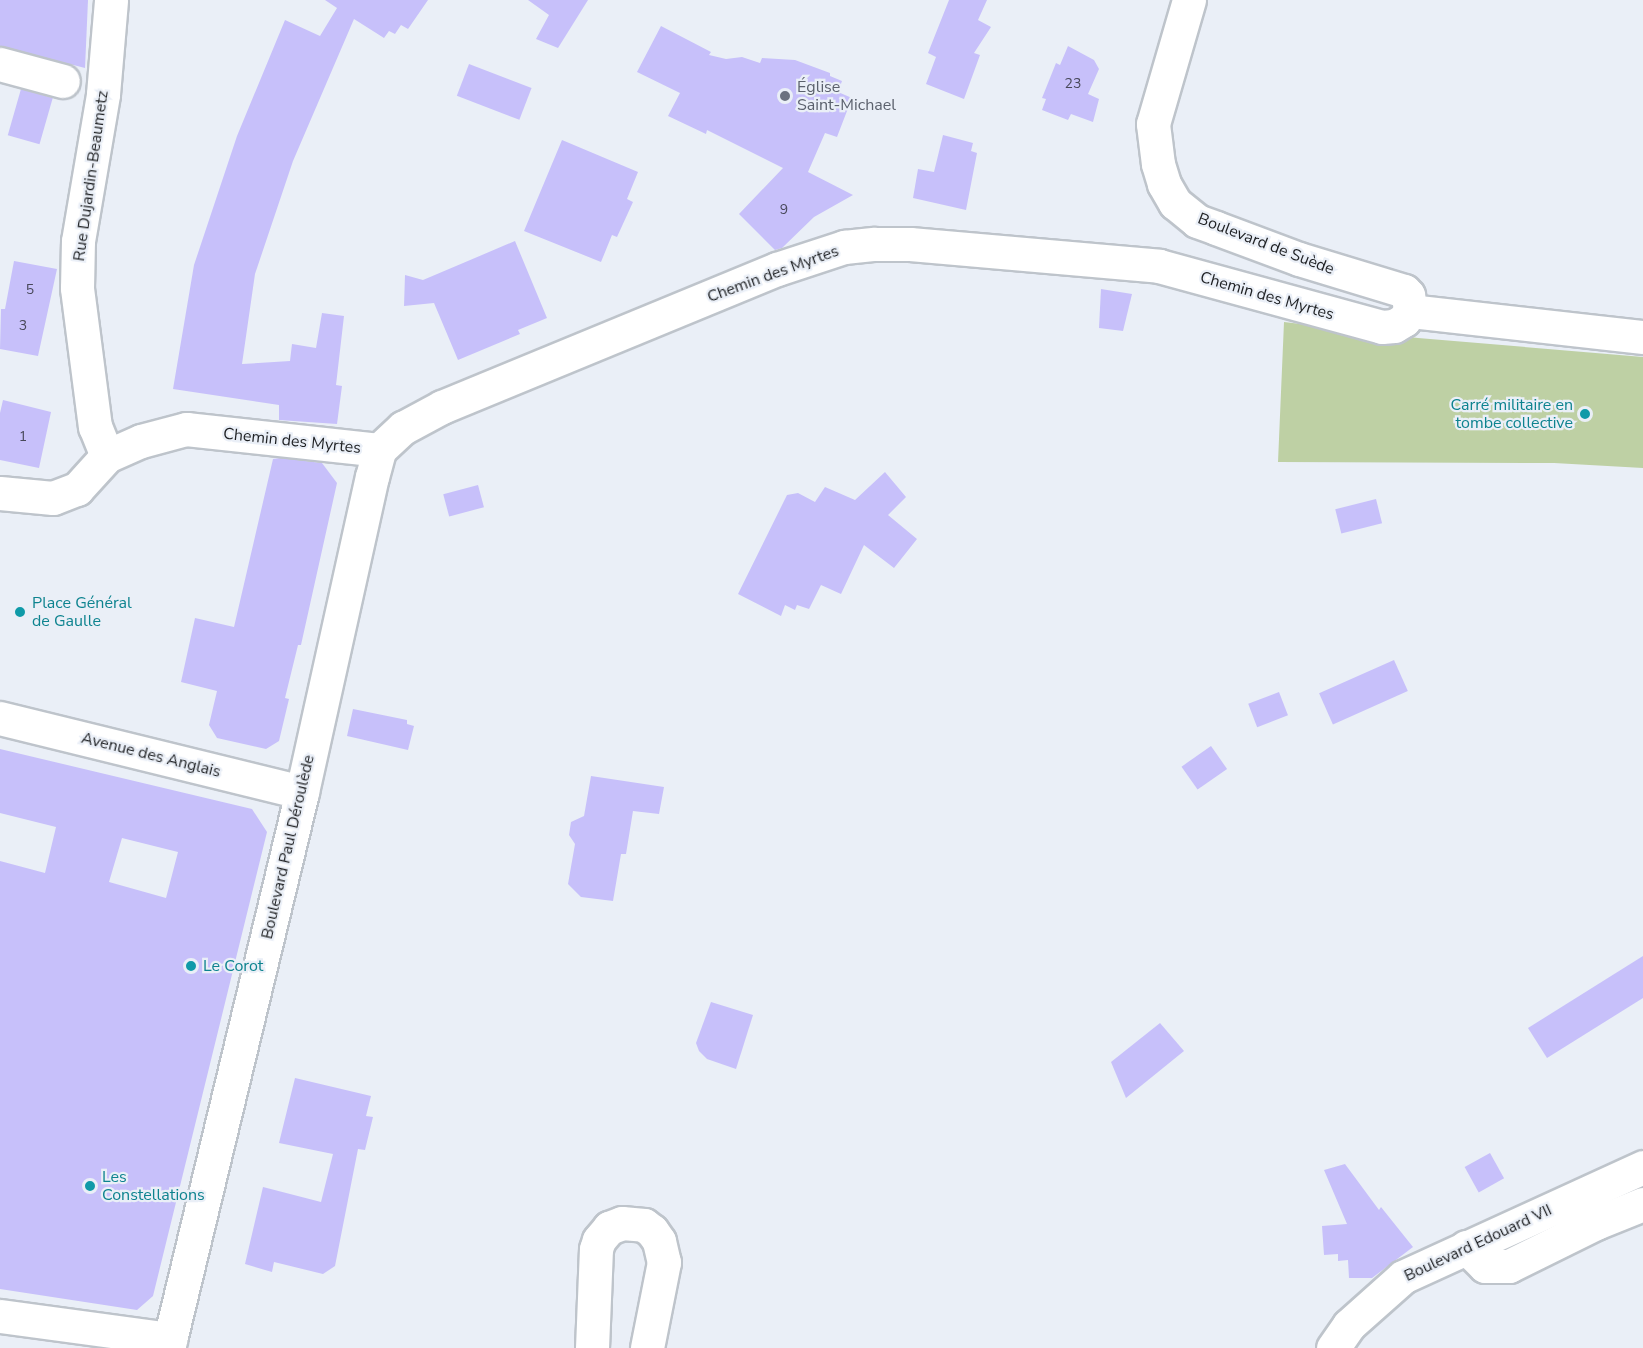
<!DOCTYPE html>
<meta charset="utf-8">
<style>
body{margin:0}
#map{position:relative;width:1643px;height:1348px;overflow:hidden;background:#eaeff7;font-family:"Nunito Sans",sans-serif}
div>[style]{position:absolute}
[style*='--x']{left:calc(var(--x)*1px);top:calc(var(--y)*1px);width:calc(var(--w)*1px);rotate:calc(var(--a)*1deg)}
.green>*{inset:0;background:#bed0a4}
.building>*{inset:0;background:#c7c0fa;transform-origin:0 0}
.roads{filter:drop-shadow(2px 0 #bec4cb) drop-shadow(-2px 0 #bec4cb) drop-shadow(0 2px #bec4cb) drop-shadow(0 -2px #bec4cb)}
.minor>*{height:33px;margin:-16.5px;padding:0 16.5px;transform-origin:16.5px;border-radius:16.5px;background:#fff}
.dots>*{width:16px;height:16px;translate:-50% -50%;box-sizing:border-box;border:3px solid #eaeff7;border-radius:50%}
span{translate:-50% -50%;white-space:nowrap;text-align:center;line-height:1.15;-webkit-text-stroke:4.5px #eaeff7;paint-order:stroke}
.number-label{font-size:14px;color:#484859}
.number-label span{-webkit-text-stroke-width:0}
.worship-label{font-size:16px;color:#5b616d}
.left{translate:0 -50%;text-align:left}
.street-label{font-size:16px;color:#1e2023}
.culture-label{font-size:16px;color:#0d838f}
.right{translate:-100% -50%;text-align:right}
</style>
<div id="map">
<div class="green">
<div style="clip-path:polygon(1284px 322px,1418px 338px,1643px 357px,1643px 468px,1554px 463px,1278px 462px)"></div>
</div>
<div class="building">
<div style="clip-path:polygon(0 0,88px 0,85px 68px,0 46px)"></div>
<div style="clip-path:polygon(325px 0,428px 0,408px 29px,401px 25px,395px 34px,389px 31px,384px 38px,354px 19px,293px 161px,255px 274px,242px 364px,290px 361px,292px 344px,316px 348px,322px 313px,344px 316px,336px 385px,342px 386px,337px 424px,279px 420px,279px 405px,173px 389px,194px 265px,237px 136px,285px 20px,320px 36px,337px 8px)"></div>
<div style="clip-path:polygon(528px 0,588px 0,558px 48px,536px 39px,549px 15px)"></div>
<div style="clip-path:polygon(949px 0,987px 0,978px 20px,991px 27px,974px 53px,980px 55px,964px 99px,926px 84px,936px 57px,928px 53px)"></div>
<div style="clip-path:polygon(661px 26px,711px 52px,709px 55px,726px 59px,742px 57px,760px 63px,762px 58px,795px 60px,830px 73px,830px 76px,842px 81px,838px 92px,852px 98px,837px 137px,825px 133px,808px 172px,853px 195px,814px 217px,782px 248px,775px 250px,739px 214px,783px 168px,707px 130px,706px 134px,668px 116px,680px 93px,637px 72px)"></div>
<div style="clip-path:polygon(1068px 46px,1094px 60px,1099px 69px,1088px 94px,1099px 99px,1093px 122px,1071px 114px,1068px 120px,1042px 110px,1046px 99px,1042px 98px,1056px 63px,1060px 65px)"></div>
<div style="left:469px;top:64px;width:67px;height:34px;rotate:21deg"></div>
<div style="left:21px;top:89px;width:33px;height:48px;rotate:16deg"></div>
<div style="clip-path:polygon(943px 135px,973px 143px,971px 151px,977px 153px,966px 210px,913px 198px,918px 169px,934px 172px)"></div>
<div style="clip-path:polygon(562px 140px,638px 172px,627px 199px,633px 202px,617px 237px,612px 235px,601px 262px,524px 231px)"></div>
<div style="clip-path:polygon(515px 241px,547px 318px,518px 330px,520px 334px,458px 360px,434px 303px,404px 306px,405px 275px,423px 280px)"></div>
<div style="clip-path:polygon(14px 261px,57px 269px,38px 356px,0 349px,1px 309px,5px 309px)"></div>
<div style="clip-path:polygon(1101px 289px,1132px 294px,1123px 331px,1099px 328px)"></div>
<div style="clip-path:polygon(3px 400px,51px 412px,39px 468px,0 460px,0 413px)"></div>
<div style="clip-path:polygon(280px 458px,322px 463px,337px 483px,301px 645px,298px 645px,285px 698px,289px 699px,279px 741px,266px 749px,217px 738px,209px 725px,217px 691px,181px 682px,195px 618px,234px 627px,273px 459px)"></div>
<div style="clip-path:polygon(885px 472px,906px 497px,888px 515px,917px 539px,894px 568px,864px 545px,841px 594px,821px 585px,809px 609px,797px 605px,795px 610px,785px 605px,781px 616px,738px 594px,787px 495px,798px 493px,815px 502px,825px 487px,855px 500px)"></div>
<div style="left:478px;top:485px;width:23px;height:36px;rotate:75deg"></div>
<div style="left:1376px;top:499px;width:25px;height:42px;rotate:76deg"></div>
<div style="left:1394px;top:660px;width:34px;height:82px;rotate:66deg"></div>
<div style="left:1279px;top:692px;width:25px;height:33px;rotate:69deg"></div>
<div style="clip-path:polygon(353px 709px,407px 720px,407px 724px,414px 726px,408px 750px,347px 736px)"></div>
<div style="left:1211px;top:746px;width:28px;height:36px;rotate:55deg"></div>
<div style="clip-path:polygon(evenodd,0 749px,252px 809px,267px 832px,153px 1296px,137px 1310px,0 1289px,0 861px,45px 873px,56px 827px,0 813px,0 749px,122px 838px,178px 852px,166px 898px,109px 882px,122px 838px)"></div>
<div style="clip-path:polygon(591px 776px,664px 787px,659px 814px,633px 811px,626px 854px,621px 854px,613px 901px,581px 897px,568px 884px,575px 844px,569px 835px,571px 822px,584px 816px)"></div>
<div style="clip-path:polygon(1643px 956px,1643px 998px,1547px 1058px,1528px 1028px)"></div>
<div style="clip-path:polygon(711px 1002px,753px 1015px,736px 1069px,707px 1059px,699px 1051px,696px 1043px)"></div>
<div style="clip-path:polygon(1160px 1023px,1184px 1051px,1126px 1098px,1111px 1062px)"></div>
<div style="clip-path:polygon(295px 1078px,371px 1096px,366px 1116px,373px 1117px,365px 1150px,358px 1149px,335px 1266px,323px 1274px,274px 1262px,272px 1272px,245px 1264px,263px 1187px,321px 1202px,333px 1154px,279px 1143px)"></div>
<div style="left:1490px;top:1153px;width:29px;height:29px;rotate:61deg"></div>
<div style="clip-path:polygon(1345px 1164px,1379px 1210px,1381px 1207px,1413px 1247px,1372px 1278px,1349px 1278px,1348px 1260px,1338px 1261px,1338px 1254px,1324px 1255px,1322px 1226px,1347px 1224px,1324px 1170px)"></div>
</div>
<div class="roads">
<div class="minor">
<div style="--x:1189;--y:0;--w:129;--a:106.2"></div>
<div style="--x:1153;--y:124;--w:40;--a:82.9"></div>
<div style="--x:1158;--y:164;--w:21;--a:73"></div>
<div style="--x:1164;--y:184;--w:22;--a:60"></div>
<div style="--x:1175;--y:203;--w:28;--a:39"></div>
<div style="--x:1197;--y:221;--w:20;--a:20"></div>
<div style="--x:1216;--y:228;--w:89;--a:20.5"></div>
<div style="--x:1299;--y:259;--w:110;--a:16.9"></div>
<div style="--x:1404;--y:291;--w:6;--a:45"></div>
<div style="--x:1408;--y:295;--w:16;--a:83"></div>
<div style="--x:0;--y:64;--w:65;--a:15.1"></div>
<div style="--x:107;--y:456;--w:31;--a:-112"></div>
<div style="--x:95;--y:427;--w:140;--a:-97.4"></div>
<div style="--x:77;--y:288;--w:47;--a:-88.8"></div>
<div style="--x:78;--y:241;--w:149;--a:-80.3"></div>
<div style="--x:103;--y:94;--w:94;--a:-85.1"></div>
<div style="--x:0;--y:493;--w:53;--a:5.4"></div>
<div style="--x:53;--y:498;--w:26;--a:-21"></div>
<div style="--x:77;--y:489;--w:45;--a:-47.7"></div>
<div style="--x:107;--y:456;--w:37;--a:-24"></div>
<div style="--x:141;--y:441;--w:47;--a:-14.9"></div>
<div style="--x:186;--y:429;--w:194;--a:6.2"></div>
<div style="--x:0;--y:718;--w:311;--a:13.8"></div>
<div style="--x:1466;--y:1247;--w:27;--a:45"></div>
<div style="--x:1485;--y:1266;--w:24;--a:0"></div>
<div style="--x:1509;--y:1266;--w:97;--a:-26.3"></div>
<div style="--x:1596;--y:1223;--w:51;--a:-22"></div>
<div style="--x:0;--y:1316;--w:172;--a:7.7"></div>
<div style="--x:168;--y:1348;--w:572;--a:-76.45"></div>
<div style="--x:302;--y:792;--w:323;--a:-77.5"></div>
<div style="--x:372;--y:477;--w:28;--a:-75"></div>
<div style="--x:379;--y:450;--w:33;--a:-43"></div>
<div style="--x:403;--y:428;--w:44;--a:-28.3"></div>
<div style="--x:442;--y:407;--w:362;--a:-22.4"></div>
<div style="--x:777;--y:269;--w:71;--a:-18.2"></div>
<div style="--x:844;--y:247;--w:31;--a:-6"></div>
<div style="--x:875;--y:244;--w:35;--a:0"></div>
<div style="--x:910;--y:244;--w:250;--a:5"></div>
<div style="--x:1159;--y:266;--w:231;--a:15.3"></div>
<div style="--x:1382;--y:327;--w:12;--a:-5"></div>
<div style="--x:1394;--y:326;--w:12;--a:-31"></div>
<div style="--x:1404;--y:320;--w:11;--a:-56"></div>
<div style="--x:1410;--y:311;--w:234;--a:6.4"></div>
<div style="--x:592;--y:1348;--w:99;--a:-87.7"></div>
<div style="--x:596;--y:1249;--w:9;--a:-72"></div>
<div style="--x:599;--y:1240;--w:16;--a:-50"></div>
<div style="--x:609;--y:1228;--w:14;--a:-21"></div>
<div style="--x:622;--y:1223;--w:22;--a:5"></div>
<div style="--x:644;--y:1225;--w:10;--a:37"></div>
<div style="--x:652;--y:1231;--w:12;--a:55"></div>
<div style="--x:659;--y:1241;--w:22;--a:77"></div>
<div style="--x:664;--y:1262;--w:88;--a:101.2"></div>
<div style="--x:1333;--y:1348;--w:28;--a:-55"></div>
<div style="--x:1349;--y:1325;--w:72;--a:-41.6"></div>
<div style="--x:1403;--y:1277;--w:264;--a:-24.6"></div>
</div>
</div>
<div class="dots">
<div style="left:785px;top:96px;background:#6b7280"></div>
<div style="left:1585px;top:414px;background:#0f9aa8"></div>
<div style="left:20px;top:612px;background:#0f9aa8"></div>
<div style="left:191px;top:966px;background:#0f9aa8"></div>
<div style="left:90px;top:1186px;background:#0f9aa8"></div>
</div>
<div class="number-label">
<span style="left:1073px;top:84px">23</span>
<span style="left:784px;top:210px">9</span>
<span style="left:30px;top:290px">5</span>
<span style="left:23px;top:326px">3</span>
<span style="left:23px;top:437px">1</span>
</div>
<div class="worship-label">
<span class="left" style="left:797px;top:96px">Église<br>Saint-Michael</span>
</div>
<div class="street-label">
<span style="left:91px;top:176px;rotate:-82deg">Rue Dujardin-Beaumetz</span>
<span style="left:1266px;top:244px;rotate:21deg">Boulevard de Suède</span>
<span style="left:773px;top:274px;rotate:-20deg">Chemin des Myrtes</span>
<span style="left:1267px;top:296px;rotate:16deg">Chemin des Myrtes</span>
<span style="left:292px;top:441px;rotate:6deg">Chemin des Myrtes</span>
<span style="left:151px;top:755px;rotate:14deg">Avenue des Anglais</span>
<span style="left:288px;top:847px;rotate:-77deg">Boulevard Paul Déroulède</span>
<span style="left:1478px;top:1243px;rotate:-25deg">Boulevard Edouard VII</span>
</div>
<div class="culture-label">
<span class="right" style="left:1573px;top:414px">Carré militaire en<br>tombe collective</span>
<span class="left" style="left:32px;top:612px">Place Général<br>de Gaulle</span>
<span class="left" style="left:203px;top:966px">Le Corot</span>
<span class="left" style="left:102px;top:1186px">Les<br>Constellations</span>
</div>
</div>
